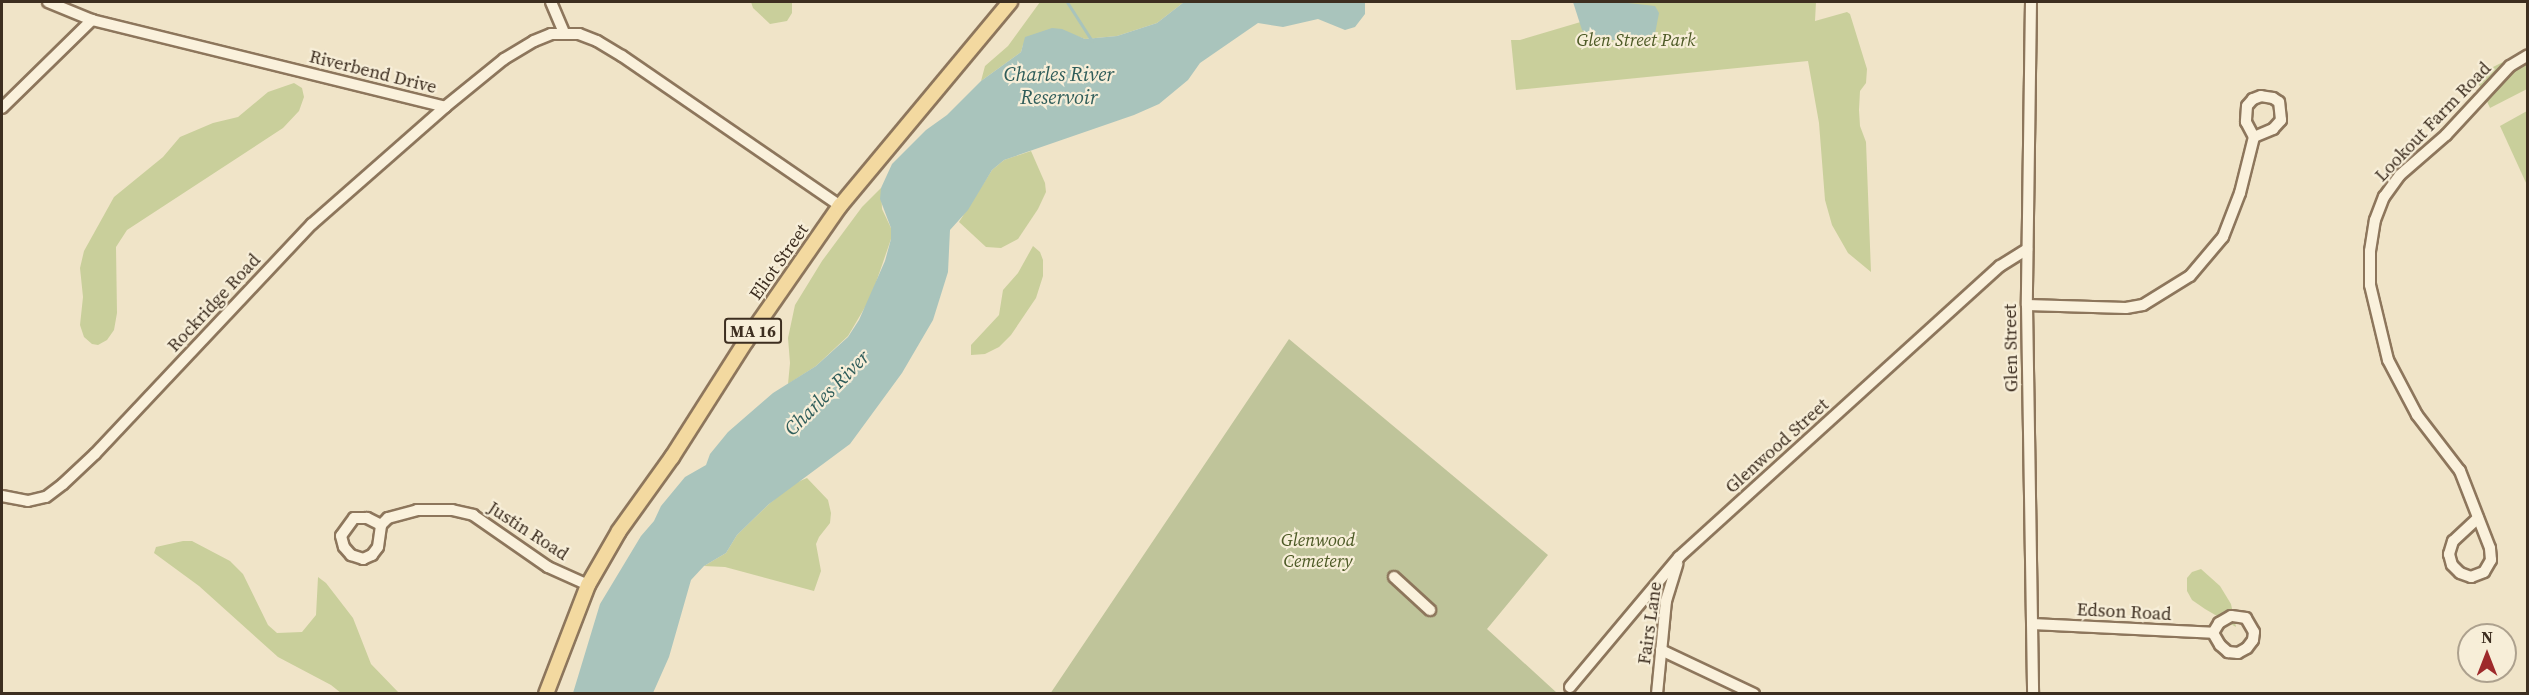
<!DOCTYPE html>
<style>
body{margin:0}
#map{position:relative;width:2529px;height:695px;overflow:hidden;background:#f0e4c8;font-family:"Source Serif 4",serif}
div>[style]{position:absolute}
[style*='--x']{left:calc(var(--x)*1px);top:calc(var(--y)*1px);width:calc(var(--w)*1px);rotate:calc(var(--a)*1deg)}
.green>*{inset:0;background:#c9cf9b}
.cemetery>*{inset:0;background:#bfc49a}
.water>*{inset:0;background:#a9c4bc}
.stream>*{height:3px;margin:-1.5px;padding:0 1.5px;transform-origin:1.5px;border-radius:1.5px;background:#a9c4bc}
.roads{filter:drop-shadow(2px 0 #8d765c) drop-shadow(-2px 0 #8d765c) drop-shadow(0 2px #8d765c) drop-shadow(0 -2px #8d765c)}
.minor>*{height:10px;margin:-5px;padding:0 5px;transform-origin:5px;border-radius:5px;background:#faf1dc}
.major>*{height:14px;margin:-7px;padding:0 7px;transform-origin:7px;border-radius:7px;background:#f3d9a0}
span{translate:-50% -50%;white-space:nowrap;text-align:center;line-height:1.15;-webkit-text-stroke:4.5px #f7eed8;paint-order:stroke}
.shield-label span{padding:2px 4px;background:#f7eed8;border:2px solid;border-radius:4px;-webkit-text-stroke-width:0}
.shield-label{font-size:16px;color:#3d2e20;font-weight:700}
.park-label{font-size:18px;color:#4d5a26;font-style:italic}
.street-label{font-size:18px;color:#3d2e20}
.water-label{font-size:20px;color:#2f5d5a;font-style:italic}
.frame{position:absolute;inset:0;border:3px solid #3d2e20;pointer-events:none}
.north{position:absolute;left:2457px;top:623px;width:60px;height:60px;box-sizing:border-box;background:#f7eed8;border:2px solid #ada18e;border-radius:50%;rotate:0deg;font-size:16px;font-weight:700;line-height:24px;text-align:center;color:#3d2e20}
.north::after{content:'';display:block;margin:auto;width:21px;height:27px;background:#9e2a2b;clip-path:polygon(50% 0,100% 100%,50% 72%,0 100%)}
</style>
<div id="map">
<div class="green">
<div style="clip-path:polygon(751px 2px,792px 2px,792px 13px,787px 21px,770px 24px,753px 8px)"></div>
<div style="clip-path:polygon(1040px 2px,1184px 2px,1157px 23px,1117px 36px,1085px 39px,1074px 35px,1023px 45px,1021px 52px,981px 81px,985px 66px,1008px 46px)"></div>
<div style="clip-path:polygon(1617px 2px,1816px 2px,1815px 21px,1847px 12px,1850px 14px,1867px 69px,1866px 83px,1860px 91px,1859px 110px,1860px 126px,1866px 142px,1871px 272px,1848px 253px,1832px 225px,1825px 200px,1819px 123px,1808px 61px,1516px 90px,1511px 40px,1520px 40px,1584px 21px)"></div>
<div style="clip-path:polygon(2527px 50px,2527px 89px,2490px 108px,2475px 76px)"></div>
<div style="clip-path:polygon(294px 83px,302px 88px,304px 97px,299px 111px,283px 128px,127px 230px,116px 247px,117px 313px,114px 330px,107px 340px,98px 345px,92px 344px,84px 337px,80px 325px,83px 297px,80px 268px,84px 251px,114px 197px,163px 157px,180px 137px,213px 123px,238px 117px,268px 92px)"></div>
<div style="clip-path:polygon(2527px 111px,2527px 185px,2500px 126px)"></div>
<div style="clip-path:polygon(1031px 151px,1045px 183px,1046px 192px,1038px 209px,1018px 239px,1001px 248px,986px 247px,959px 222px,992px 170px,1004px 160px)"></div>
<div style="clip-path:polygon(881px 188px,882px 209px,891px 228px,891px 239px,871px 297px,848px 336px,816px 366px,788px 384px,790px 363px,788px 338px,795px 305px,822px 261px,862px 207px)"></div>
<div style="clip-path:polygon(1033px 246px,1040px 252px,1043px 260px,1043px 276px,1036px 298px,1011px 335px,999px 347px,985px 354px,971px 355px,971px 345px,999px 315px,1003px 290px,1018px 273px)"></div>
<div style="clip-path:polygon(807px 478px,828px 500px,831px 513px,830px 523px,819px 537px,816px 544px,821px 571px,814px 591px,725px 567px,704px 566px,726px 553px,737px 535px,769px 504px,793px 484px)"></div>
<div style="clip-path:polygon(183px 541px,192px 541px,230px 561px,243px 574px,268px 625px,277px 633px,302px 632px,316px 615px,318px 577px,326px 583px,353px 618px,371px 664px,399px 693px,341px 693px,331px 685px,278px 657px,199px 586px,154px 553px,156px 547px)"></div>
<div style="clip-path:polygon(2201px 569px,2220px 586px,2231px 604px,2236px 627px,2205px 609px,2192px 600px,2187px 591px,2187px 578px,2192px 572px)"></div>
</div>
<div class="cemetery">
<div style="clip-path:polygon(1289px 339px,1548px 555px,1487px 629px,1557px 693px,1050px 694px)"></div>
</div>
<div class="water">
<div style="clip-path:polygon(1184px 2px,1365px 2px,1365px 14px,1355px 27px,1345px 30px,1318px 19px,1283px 27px,1258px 23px,1200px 63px,1188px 80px,1159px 104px,1134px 115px,1004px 160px,992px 170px,968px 210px,950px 230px,948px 272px,933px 320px,902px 373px,850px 444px,769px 504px,737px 535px,726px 553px,704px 566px,691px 580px,669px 657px,653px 693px,573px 693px,600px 604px,641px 536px,654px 521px,661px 506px,685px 477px,706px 465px,710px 454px,728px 432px,773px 393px,816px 366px,848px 337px,859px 320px,885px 261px,891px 239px,891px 228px,880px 199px,881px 188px,892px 164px,926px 130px,947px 115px,981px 81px,1021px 52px,1025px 37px,1052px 28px,1062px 29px,1085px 39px,1117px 36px,1157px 23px)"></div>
<div style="clip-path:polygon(1573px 2px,1619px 2px,1655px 6px,1659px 13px,1653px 44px,1593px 38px,1582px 30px)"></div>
</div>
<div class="stream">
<div style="--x:1067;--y:2;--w:46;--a:57.3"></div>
</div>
<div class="roads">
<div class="minor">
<div style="--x:48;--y:2;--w:48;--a:22.2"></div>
<div style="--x:92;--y:20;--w:364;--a:13.8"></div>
<div style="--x:445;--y:107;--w:76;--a:-39.1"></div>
<div style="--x:504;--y:59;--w:35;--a:-31"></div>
<div style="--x:534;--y:41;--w:18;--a:-22"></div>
<div style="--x:551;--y:34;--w:28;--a:0"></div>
<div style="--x:579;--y:34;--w:19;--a:21"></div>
<div style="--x:597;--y:41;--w:29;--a:31"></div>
<div style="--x:622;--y:56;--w:265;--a:34.5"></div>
<div style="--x:551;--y:2;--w:34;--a:67"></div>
<div style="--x:2031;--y:2;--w:303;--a:90.8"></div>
<div style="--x:2027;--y:305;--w:389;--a:89.1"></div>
<div style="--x:2;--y:108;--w:126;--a:-44.4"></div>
<div style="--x:2027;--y:305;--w:99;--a:1.7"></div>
<div style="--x:2126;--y:308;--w:17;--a:-10"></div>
<div style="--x:2143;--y:305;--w:55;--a:-31.7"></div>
<div style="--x:2190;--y:276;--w:51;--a:-49.8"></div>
<div style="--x:2223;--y:237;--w:47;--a:-68.9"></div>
<div style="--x:2240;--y:193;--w:58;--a:-76"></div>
<div style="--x:2254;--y:137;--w:21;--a:-23"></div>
<div style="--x:2273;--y:129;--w:12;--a:-48"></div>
<div style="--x:2281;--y:120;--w:18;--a:-96"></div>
<div style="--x:2279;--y:102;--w:7;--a:-146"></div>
<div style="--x:2273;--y:98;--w:12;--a:-171"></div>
<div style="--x:2261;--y:96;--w:9;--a:159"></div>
<div style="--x:2253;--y:99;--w:9;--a:131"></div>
<div style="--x:2247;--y:106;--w:16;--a:94"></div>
<div style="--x:2246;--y:122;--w:17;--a:62"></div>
<div style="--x:2;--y:496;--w:26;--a:11"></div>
<div style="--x:28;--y:501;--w:18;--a:-13"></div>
<div style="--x:46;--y:497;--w:21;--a:-37"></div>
<div style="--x:63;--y:484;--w:44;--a:-43.2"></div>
<div style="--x:95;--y:454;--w:316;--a:-46.7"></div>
<div style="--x:312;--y:224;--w:177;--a:-41.3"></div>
<div style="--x:2478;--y:518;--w:34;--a:137"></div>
<div style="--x:2453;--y:541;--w:14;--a:107"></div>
<div style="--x:2449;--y:554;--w:11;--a:75"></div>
<div style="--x:2452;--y:565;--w:11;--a:45"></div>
<div style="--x:2460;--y:573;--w:12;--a:20"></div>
<div style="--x:2471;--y:577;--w:14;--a:-21"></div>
<div style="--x:2484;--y:572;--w:14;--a:-60"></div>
<div style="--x:2491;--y:560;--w:12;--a:-95"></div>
<div style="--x:2490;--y:548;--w:83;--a:-111.3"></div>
<div style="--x:2460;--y:471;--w:71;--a:-127.5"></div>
<div style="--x:2417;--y:415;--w:62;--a:-117.8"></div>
<div style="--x:2388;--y:360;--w:77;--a:-103.5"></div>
<div style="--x:2370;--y:285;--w:34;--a:-90"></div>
<div style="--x:2370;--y:251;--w:31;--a:-81"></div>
<div style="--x:2375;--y:220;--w:25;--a:-69"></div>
<div style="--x:2384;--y:197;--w:27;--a:-54"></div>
<div style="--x:2400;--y:175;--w:61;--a:-41"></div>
<div style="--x:2446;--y:135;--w:94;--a:-47.2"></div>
<div style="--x:2510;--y:66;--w:21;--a:-31"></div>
<div style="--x:381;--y:525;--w:16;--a:-153"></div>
<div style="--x:367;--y:518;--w:13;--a:180"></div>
<div style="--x:354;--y:518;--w:22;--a:126"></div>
<div style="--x:341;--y:536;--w:11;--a:75"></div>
<div style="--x:344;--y:547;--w:11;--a:49"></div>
<div style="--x:351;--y:555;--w:13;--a:18"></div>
<div style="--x:363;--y:559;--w:10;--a:-24"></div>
<div style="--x:372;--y:555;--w:10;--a:-53"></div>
<div style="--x:378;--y:547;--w:22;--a:-82"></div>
<div style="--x:381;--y:525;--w:10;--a:-45"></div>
<div style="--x:388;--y:518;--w:30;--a:-15"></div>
<div style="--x:417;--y:510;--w:35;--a:0"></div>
<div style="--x:452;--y:510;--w:22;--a:13"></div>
<div style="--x:473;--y:515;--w:91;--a:34.7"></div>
<div style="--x:548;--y:567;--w:44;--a:24.2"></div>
<div style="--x:1394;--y:577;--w:49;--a:42.5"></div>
<div style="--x:2032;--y:624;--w:181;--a:2.8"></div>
<div style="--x:2213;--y:633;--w:14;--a:60"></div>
<div style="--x:2220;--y:645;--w:11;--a:41"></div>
<div style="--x:2228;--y:652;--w:10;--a:6"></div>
<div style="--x:2238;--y:653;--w:10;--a:-29"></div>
<div style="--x:2247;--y:648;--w:10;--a:-53"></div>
<div style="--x:2253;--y:640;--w:8;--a:-83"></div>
<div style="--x:2254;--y:632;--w:16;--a:-120"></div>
<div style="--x:2246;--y:618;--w:15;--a:-172"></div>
<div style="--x:2231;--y:616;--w:14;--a:150"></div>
<div style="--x:2219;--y:623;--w:12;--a:121"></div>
<div style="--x:1661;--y:650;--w:103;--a:25.3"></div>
<div style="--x:1570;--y:687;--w:170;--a:-50"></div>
<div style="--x:1679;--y:557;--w:433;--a:-42.2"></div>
<div style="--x:2000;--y:266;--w:32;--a:-32"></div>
<div style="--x:1657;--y:694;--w:93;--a:-84.5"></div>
<div style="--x:1666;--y:601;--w:39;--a:-73"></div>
</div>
<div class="major">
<div style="--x:546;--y:694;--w:117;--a:-68.9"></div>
<div style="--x:588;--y:585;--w:62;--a:-60.1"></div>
<div style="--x:619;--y:531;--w:91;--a:-54.4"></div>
<div style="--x:672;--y:457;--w:138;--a:-57.5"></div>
<div style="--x:746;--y:341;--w:165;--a:-55.2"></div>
<div style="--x:840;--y:206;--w:266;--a:-50.2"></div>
</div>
</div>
<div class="shield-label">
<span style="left:753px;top:331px">MA 16</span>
</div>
<div class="park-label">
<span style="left:1636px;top:40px">Glen Street Park</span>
<span style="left:1318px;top:551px">Glenwood<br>Cemetery</span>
</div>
<div class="street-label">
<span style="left:373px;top:72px;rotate:14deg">Riverbend Drive</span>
<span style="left:2433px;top:122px;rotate:-46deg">Lookout Farm Road</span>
<span style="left:779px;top:262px;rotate:-55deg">Eliot Street</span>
<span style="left:214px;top:303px;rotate:-47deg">Rockridge Road</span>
<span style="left:2011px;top:348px;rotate:-91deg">Glen Street</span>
<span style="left:1777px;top:446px;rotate:-42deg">Glenwood Street</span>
<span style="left:528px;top:531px;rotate:33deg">Justin Road</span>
<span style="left:2124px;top:612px;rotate:3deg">Edson Road</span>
<span style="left:1650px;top:623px;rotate:-82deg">Fairs Lane</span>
</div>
<div class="water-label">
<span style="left:1059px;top:86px">Charles River<br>Reservoir</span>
<span style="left:827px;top:393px;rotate:-45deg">Charles River</span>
</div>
<div class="frame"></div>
<div class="north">N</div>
</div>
